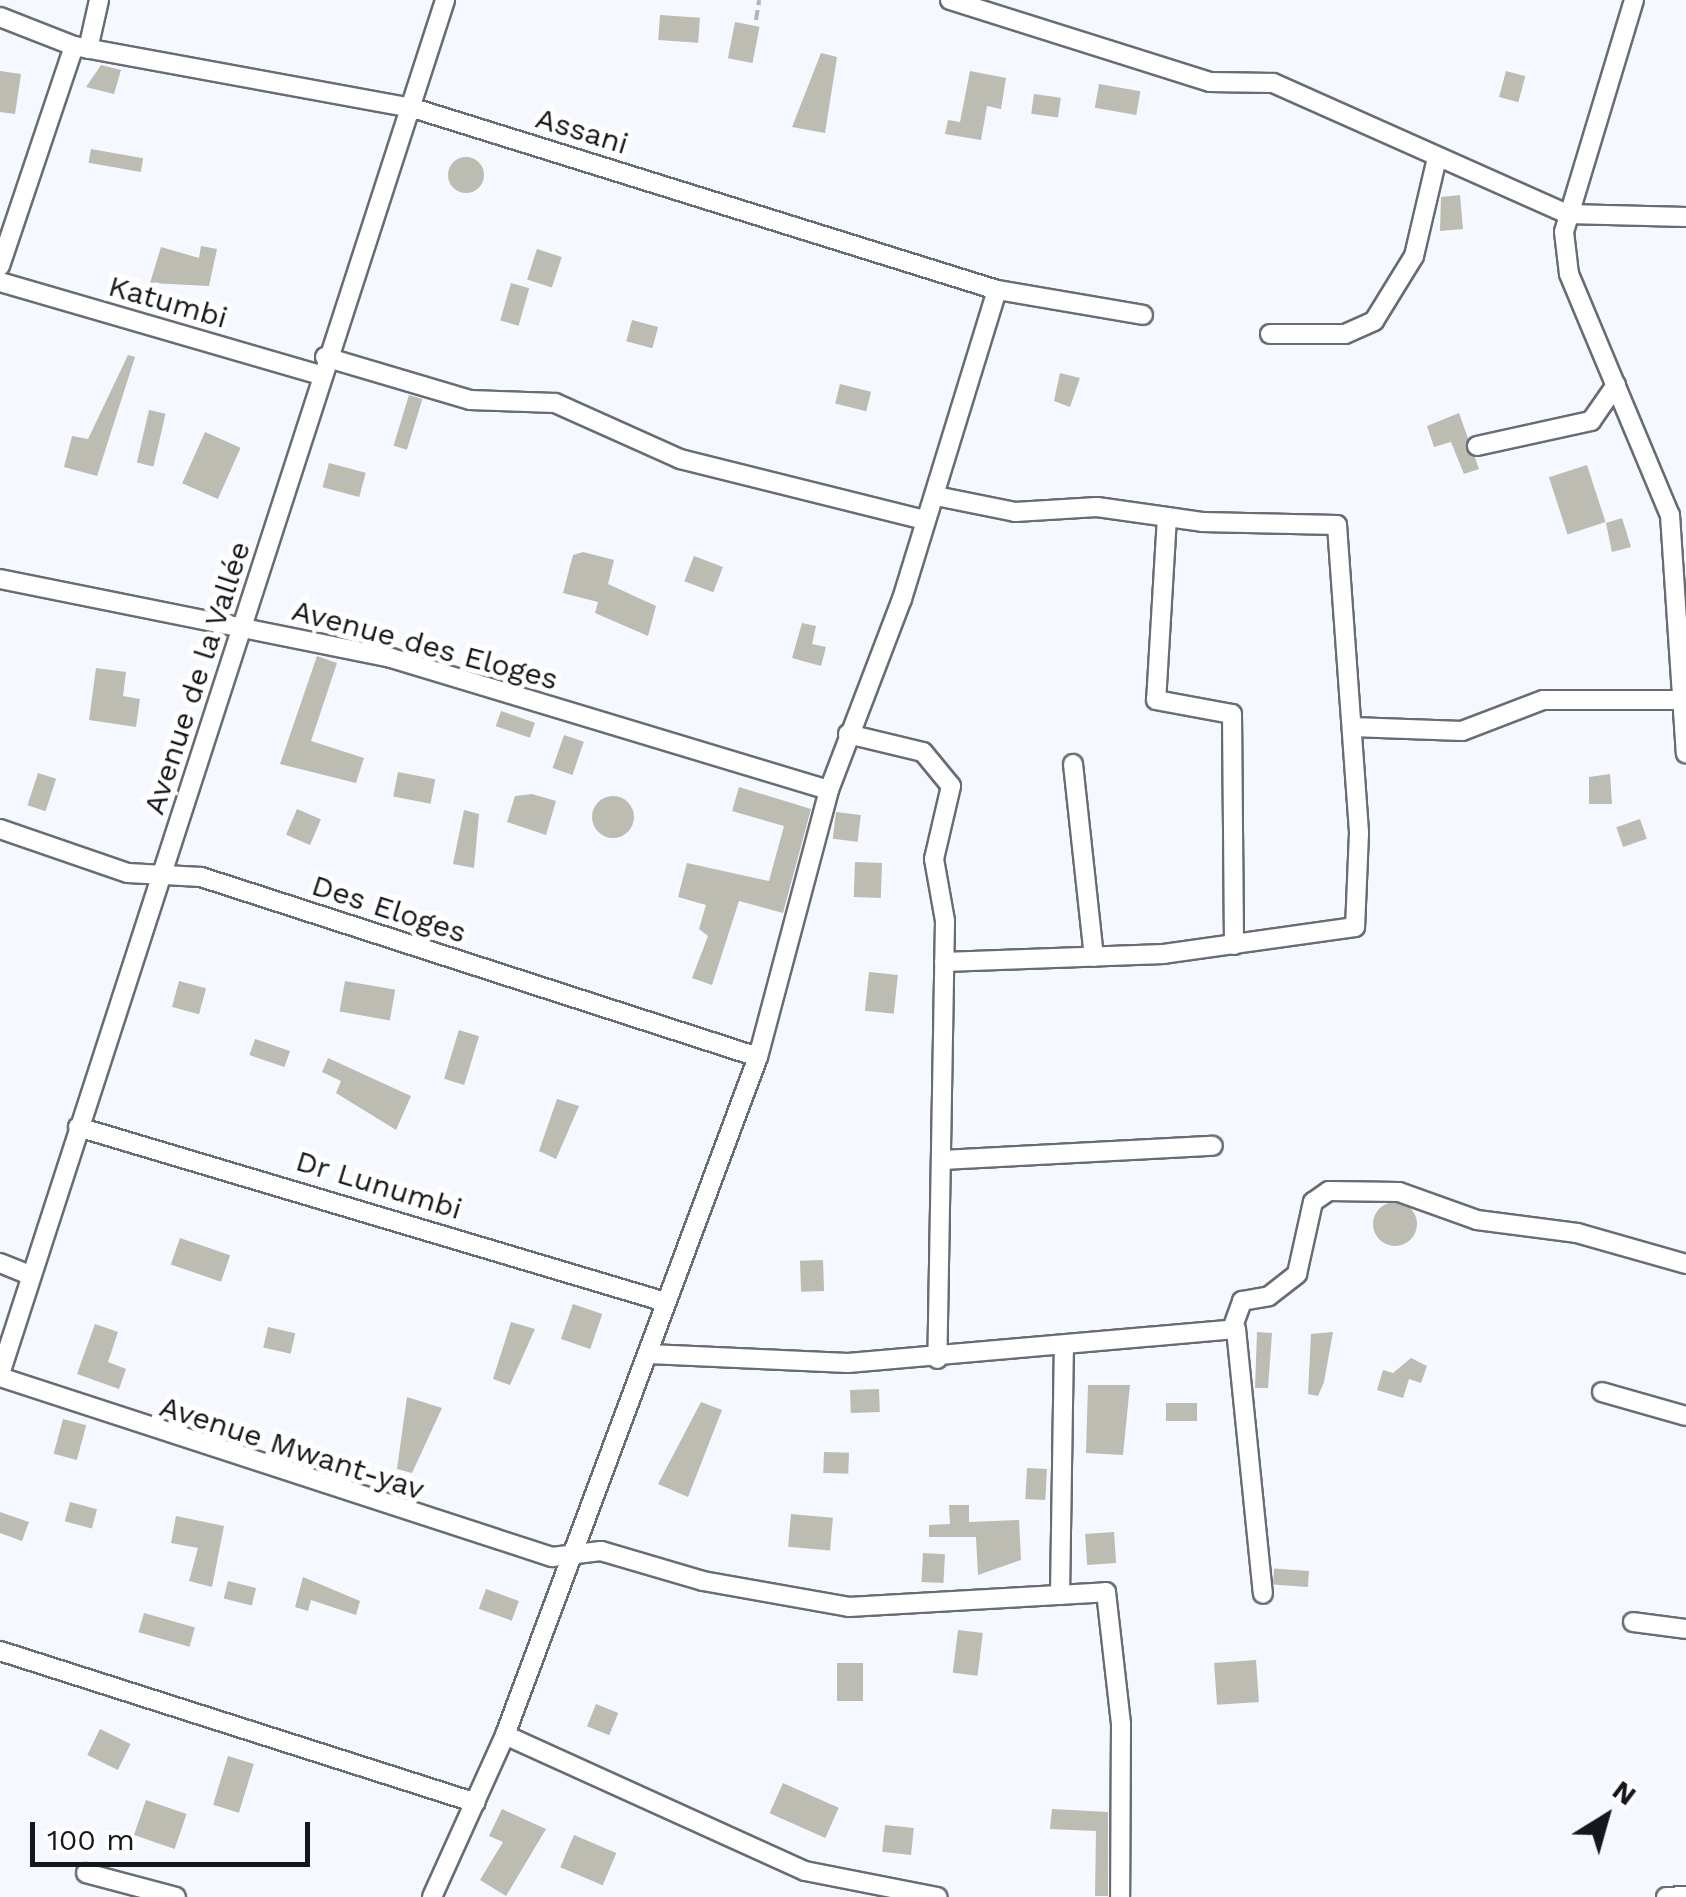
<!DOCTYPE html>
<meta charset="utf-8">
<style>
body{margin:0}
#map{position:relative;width:1686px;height:1897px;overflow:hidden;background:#f5f8fe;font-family:"Work Sans",sans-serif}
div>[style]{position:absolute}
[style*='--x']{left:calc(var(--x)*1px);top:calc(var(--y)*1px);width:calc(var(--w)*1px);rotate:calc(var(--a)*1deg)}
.building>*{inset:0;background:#bdbcb2;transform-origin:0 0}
.round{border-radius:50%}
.path>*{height:4px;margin-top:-2px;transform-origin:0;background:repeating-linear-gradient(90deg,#b2b4ba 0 10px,transparent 0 15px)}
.roads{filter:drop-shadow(2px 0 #676d74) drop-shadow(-2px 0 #676d74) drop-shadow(0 2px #676d74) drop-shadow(0 -2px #676d74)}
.minor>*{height:18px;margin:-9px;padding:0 9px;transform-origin:9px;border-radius:9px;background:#fff}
span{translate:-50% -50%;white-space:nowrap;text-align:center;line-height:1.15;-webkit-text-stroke:10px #fff;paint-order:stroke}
.street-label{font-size:30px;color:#15171a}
.north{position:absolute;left:1556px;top:1767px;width:100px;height:100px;-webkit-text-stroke:8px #fff;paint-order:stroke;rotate:37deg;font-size:28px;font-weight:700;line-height:40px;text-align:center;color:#15171a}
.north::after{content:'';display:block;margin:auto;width:35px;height:45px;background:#15171a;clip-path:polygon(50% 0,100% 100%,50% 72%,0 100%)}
.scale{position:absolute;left:30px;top:1822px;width:280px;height:45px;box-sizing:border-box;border:5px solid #15171a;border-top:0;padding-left:12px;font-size:30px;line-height:35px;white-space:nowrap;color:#15171a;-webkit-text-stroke:8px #fff;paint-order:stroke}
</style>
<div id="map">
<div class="building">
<div style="left:660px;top:15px;width:40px;height:25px;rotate:4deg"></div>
<div style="left:735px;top:22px;width:25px;height:37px;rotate:11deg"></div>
<div style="clip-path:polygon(821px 53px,837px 57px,825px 133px,792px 127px)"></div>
<div style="clip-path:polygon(101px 65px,121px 70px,114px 94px,86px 87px)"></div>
<div style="clip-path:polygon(0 71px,21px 74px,15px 114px,0 112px)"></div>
<div style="clip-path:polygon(970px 71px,1006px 78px,1001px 109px,987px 106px,981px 140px,945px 134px,948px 120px,960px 122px)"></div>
<div style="left:1506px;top:71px;width:20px;height:27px;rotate:15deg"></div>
<div style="left:1099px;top:84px;width:42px;height:24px;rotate:10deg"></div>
<div style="left:1034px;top:94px;width:27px;height:20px;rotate:8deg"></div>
<div style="left:91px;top:149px;width:53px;height:14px;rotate:10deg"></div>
<div class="round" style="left:448px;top:157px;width:36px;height:36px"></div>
<div style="clip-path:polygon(1460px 195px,1463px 229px,1440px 231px,1441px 197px)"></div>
<div style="clip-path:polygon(201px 246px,217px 249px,209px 286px,150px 283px,161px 247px,199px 258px)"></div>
<div style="left:537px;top:249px;width:26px;height:32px;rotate:18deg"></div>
<div style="left:511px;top:283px;width:19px;height:39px;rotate:16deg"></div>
<div style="left:632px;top:320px;width:27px;height:22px;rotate:15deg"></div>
<div style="clip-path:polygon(128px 355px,135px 357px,97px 476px,64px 467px,72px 436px,88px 439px)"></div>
<div style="clip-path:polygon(1060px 373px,1080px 378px,1070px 407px,1054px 401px)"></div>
<div style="left:840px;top:384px;width:32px;height:20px;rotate:14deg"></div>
<div style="left:409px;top:395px;width:14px;height:53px;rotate:17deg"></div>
<div style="left:149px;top:410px;width:17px;height:54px;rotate:13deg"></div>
<div style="clip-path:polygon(1459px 413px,1479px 469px,1464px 474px,1451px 442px,1434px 447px,1427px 426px)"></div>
<div style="left:205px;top:432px;width:39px;height:56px;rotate:24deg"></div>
<div style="left:329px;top:463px;width:38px;height:25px;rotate:15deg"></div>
<div style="left:1587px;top:465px;width:60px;height:40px;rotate:72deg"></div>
<div style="clip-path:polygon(1622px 518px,1631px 547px,1612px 552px,1606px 523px)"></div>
<div style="clip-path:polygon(583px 552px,614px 560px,608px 584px,656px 606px,648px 636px,595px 613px,598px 602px,563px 593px,573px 555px)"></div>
<div style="left:694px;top:556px;width:31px;height:27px;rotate:21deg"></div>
<div style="clip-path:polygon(802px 623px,816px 626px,812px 644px,826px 647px,821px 666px,792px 658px)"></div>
<div style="clip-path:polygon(317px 656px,337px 663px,311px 741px,364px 758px,356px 783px,280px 764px)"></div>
<div style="clip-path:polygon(96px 668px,126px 672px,123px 696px,140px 699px,136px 727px,89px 720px)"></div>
<div style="left:501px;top:711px;width:36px;height:16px;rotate:19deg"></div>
<div style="left:564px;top:735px;width:21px;height:35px;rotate:19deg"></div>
<div style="left:398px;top:772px;width:38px;height:25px;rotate:11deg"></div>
<div style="left:38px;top:773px;width:19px;height:34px;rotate:18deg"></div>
<div style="clip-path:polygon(1610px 774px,1612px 804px,1589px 804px,1589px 777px)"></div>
<div style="clip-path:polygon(739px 787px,811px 809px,783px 913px,739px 901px,712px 985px,692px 978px,708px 936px,699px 929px,706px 905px,678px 897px,687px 863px,769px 881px,784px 826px,732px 811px)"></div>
<div style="clip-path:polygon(532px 794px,556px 801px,546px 835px,507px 822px,515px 796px)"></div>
<div class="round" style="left:592px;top:796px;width:42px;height:42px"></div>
<div style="left:297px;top:809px;width:26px;height:28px;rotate:23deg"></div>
<div style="clip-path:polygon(464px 810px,479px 814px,474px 868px,453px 864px)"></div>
<div style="left:836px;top:812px;width:25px;height:27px;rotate:7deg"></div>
<div style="left:1640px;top:819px;width:21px;height:25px;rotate:71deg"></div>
<div style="left:855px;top:862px;width:27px;height:35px;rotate:2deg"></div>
<div style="left:869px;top:972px;width:29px;height:39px;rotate:6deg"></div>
<div style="left:179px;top:981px;width:28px;height:27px;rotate:15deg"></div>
<div style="left:345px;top:981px;width:51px;height:31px;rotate:10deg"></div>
<div style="left:459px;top:1030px;width:21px;height:51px;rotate:17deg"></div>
<div style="left:255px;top:1039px;width:37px;height:17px;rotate:19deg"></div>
<div style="clip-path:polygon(328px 1058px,411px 1096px,396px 1130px,336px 1093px,341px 1081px,322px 1072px)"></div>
<div style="clip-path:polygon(557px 1099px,579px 1106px,556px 1159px,539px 1151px)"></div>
<div class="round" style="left:1373px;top:1202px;width:44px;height:44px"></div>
<div style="left:180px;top:1238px;width:53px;height:28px;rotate:19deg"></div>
<div style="left:823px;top:1260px;width:31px;height:23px;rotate:88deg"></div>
<div style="left:573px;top:1304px;width:31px;height:37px;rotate:19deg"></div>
<div style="clip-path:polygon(511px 1322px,535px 1329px,510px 1385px,493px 1379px)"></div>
<div style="clip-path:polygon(95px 1324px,118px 1332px,108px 1362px,126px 1369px,119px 1389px,77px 1374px)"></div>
<div style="left:268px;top:1327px;width:28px;height:21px;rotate:13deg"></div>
<div style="clip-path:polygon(1257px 1332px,1272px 1333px,1268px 1388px,1255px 1388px)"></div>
<div style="clip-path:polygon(1333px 1332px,1324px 1382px,1318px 1396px,1308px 1394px,1311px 1334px)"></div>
<div style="clip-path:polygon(1411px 1358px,1427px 1366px,1421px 1383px,1409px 1379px,1403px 1398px,1377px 1390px,1383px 1370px,1393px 1373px)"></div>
<div style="clip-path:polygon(1088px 1385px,1130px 1385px,1123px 1455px,1086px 1453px)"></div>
<div style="left:879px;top:1389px;width:23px;height:29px;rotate:88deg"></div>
<div style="clip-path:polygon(407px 1397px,442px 1408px,412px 1473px,397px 1469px)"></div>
<div style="clip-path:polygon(701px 1402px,722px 1410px,688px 1497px,658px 1484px)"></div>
<div style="left:1166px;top:1403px;width:31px;height:18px"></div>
<div style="left:63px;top:1419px;width:24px;height:36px;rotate:15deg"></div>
<div style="left:824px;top:1452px;width:25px;height:21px;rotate:2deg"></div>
<div style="left:1027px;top:1468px;width:20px;height:31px;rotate:3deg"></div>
<div style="left:70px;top:1502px;width:28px;height:20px;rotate:15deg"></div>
<div style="clip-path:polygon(949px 1505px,969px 1505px,969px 1522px,1019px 1520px,1021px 1560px,978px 1575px,976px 1537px,929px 1537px,929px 1525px,950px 1524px)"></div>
<div style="clip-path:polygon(0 1512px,29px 1522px,22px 1541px,0 1533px)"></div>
<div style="left:791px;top:1514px;width:42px;height:33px;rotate:5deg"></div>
<div style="clip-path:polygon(176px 1516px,224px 1526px,212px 1587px,189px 1581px,198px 1548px,171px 1543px)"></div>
<div style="left:1114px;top:1532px;width:31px;height:29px;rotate:86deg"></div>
<div style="left:923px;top:1553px;width:22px;height:29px;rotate:3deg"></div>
<div style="left:1309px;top:1571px;width:16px;height:35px;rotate:94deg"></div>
<div style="clip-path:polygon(303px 1577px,360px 1601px,356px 1615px,311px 1600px,308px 1611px,295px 1607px)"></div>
<div style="left:228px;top:1581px;width:29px;height:18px;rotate:14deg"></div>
<div style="left:486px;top:1589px;width:35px;height:21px;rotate:20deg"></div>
<div style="left:144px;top:1613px;width:53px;height:20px;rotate:16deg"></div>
<div style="left:958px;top:1630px;width:25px;height:43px;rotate:7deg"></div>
<div style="left:1256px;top:1660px;width:42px;height:42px;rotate:86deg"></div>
<div style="left:837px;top:1663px;width:26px;height:38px"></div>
<div style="left:596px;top:1704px;width:24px;height:24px;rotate:22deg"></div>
<div style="left:100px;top:1729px;width:34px;height:29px;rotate:26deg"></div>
<div style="left:228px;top:1756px;width:27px;height:51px;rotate:17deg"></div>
<div style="left:783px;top:1783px;width:61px;height:33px;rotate:24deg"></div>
<div style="left:146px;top:1800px;width:43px;height:37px;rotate:19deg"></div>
<div style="clip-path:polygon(502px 1809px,546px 1829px,506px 1896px,480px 1880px,503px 1842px,489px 1836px)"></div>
<div style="clip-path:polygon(1052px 1809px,1108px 1812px,1108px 1896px,1095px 1896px,1096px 1831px,1050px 1829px)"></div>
<div style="left:885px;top:1825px;width:29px;height:27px;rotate:6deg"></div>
<div style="left:574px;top:1835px;width:46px;height:35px;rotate:23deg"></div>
</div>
<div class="path">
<div style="--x:756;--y:20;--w:20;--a:-81"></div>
</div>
<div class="roads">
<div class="minor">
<div style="--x:950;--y:0;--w:273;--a:17.5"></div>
<div style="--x:1210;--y:82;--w:63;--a:0.9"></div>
<div style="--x:1273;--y:83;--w:322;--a:24"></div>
<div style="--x:1567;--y:214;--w:119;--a:1.4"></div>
<div style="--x:1634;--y:0;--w:242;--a:106.8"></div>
<div style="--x:1564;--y:232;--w:42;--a:83.2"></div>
<div style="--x:1569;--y:274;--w:261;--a:67.3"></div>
<div style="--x:1670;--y:515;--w:239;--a:86.2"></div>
<div style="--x:0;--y:17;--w:79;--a:21.4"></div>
<div style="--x:74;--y:46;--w:345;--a:10.4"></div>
<div style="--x:413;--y:108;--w:612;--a:17.31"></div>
<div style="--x:997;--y:290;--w:148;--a:9.7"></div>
<div style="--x:88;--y:49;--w:50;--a:-77.3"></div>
<div style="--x:0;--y:266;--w:232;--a:-71.4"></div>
<div style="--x:0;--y:282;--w:333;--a:16.2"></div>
<div style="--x:1270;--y:334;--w:75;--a:0"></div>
<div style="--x:1345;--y:334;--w:32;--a:-24"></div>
<div style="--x:1374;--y:321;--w:76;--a:-58.4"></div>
<div style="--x:1414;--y:256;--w:101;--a:-76.8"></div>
<div style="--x:325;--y:357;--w:151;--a:16.5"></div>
<div style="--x:470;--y:400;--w:85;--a:2"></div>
<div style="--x:555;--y:403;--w:137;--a:24.1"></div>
<div style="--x:680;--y:459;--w:252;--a:14"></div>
<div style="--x:1477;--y:446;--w:117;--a:-12.4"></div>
<div style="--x:1591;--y:421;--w:44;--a:-55.2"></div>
<div style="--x:936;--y:496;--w:81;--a:11.4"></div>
<div style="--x:1015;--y:512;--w:82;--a:-3.5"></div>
<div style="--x:1097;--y:507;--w:106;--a:8.1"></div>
<div style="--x:1202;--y:522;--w:135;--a:1.3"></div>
<div style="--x:1337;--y:525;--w:309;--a:85.9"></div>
<div style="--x:1359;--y:833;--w:94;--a:92.4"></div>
<div style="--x:1355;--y:927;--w:193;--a:172"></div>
<div style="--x:1164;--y:954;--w:220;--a:177.9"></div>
<div style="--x:1167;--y:517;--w:183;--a:93.4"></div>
<div style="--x:1156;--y:700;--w:77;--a:10.4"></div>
<div style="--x:1232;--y:714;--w:231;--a:89.5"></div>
<div style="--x:0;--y:579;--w:399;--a:11.4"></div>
<div style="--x:391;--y:658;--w:457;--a:16.8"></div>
<div style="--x:1352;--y:727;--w:110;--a:2.1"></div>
<div style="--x:1462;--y:731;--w:87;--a:-20.9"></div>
<div style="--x:1543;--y:700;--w:143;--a:0"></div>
<div style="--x:848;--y:734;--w:77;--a:13.5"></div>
<div style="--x:923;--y:752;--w:44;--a:50.5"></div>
<div style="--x:951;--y:786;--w:75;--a:103.1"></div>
<div style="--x:934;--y:859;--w:63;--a:79.9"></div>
<div style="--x:945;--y:921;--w:438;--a:91"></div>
<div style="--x:1073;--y:764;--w:194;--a:83.8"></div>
<div style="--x:0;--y:829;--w:135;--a:19"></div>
<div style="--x:128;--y:873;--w:73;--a:3.1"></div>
<div style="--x:201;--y:877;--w:585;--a:17.91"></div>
<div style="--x:78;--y:1127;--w:609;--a:16.59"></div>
<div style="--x:942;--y:1160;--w:271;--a:-3"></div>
<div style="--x:0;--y:1263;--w:31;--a:22"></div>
<div style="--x:1232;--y:1329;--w:30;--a:-70"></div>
<div style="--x:1242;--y:1301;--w:27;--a:-10"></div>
<div style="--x:1269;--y:1296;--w:36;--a:-38"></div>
<div style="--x:1297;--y:1274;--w:74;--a:-77.5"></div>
<div style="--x:1313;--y:1202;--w:19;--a:-35"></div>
<div style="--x:1329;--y:1191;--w:70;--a:0.8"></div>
<div style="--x:1399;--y:1192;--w:83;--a:19.7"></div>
<div style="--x:1477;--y:1220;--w:101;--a:7.4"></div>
<div style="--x:1577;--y:1233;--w:113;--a:15.9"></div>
<div style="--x:649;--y:1354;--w:199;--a:2.6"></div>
<div style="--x:848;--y:1363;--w:389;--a:-5"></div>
<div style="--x:1236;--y:1329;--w:266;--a:84.2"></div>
<div style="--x:0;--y:1374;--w:1444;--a:-72.05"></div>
<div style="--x:0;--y:1377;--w:581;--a:18.06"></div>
<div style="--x:552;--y:1557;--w:49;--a:-7"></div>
<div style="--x:601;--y:1551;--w:106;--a:16.4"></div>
<div style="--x:703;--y:1581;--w:148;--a:10.1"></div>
<div style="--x:849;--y:1607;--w:257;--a:-3.3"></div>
<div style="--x:1106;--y:1592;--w:133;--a:83.5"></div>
<div style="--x:1121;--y:1724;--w:173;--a:90.3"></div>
<div style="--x:1602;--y:1392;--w:87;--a:15.9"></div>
<div style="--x:1060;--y:1595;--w:246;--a:-89.1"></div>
<div style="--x:1633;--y:1622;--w:53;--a:7.5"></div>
<div style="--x:0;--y:1651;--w:499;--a:17.7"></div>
<div style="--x:505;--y:1735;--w:329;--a:24.4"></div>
<div style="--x:805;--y:1871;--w:135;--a:11.1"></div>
<div style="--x:86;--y:1873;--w:93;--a:14.9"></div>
<div style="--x:432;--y:1897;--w:178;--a:-65.7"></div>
<div style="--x:505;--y:1735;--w:724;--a:-69.54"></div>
<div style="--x:758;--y:1057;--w:276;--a:-75.1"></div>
<div style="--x:829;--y:790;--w:204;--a:-69.1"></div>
<div style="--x:902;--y:599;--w:323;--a:-72.9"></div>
<div style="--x:1666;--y:1897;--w:20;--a:-3"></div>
</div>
</div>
<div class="street-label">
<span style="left:582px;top:131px;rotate:17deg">Assani</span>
<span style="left:168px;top:302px;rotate:16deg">Katumbi</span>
<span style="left:425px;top:645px;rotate:15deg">Avenue des Eloges</span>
<span style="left:197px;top:678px;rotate:-72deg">Avenue de la Vallée</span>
<span style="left:389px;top:909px;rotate:18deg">Des Eloges</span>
<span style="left:379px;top:1185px;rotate:17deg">Dr Lunumbi</span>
<span style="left:292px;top:1448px;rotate:18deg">Avenue Mwant-yav</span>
</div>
<div class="north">N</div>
<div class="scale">100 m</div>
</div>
